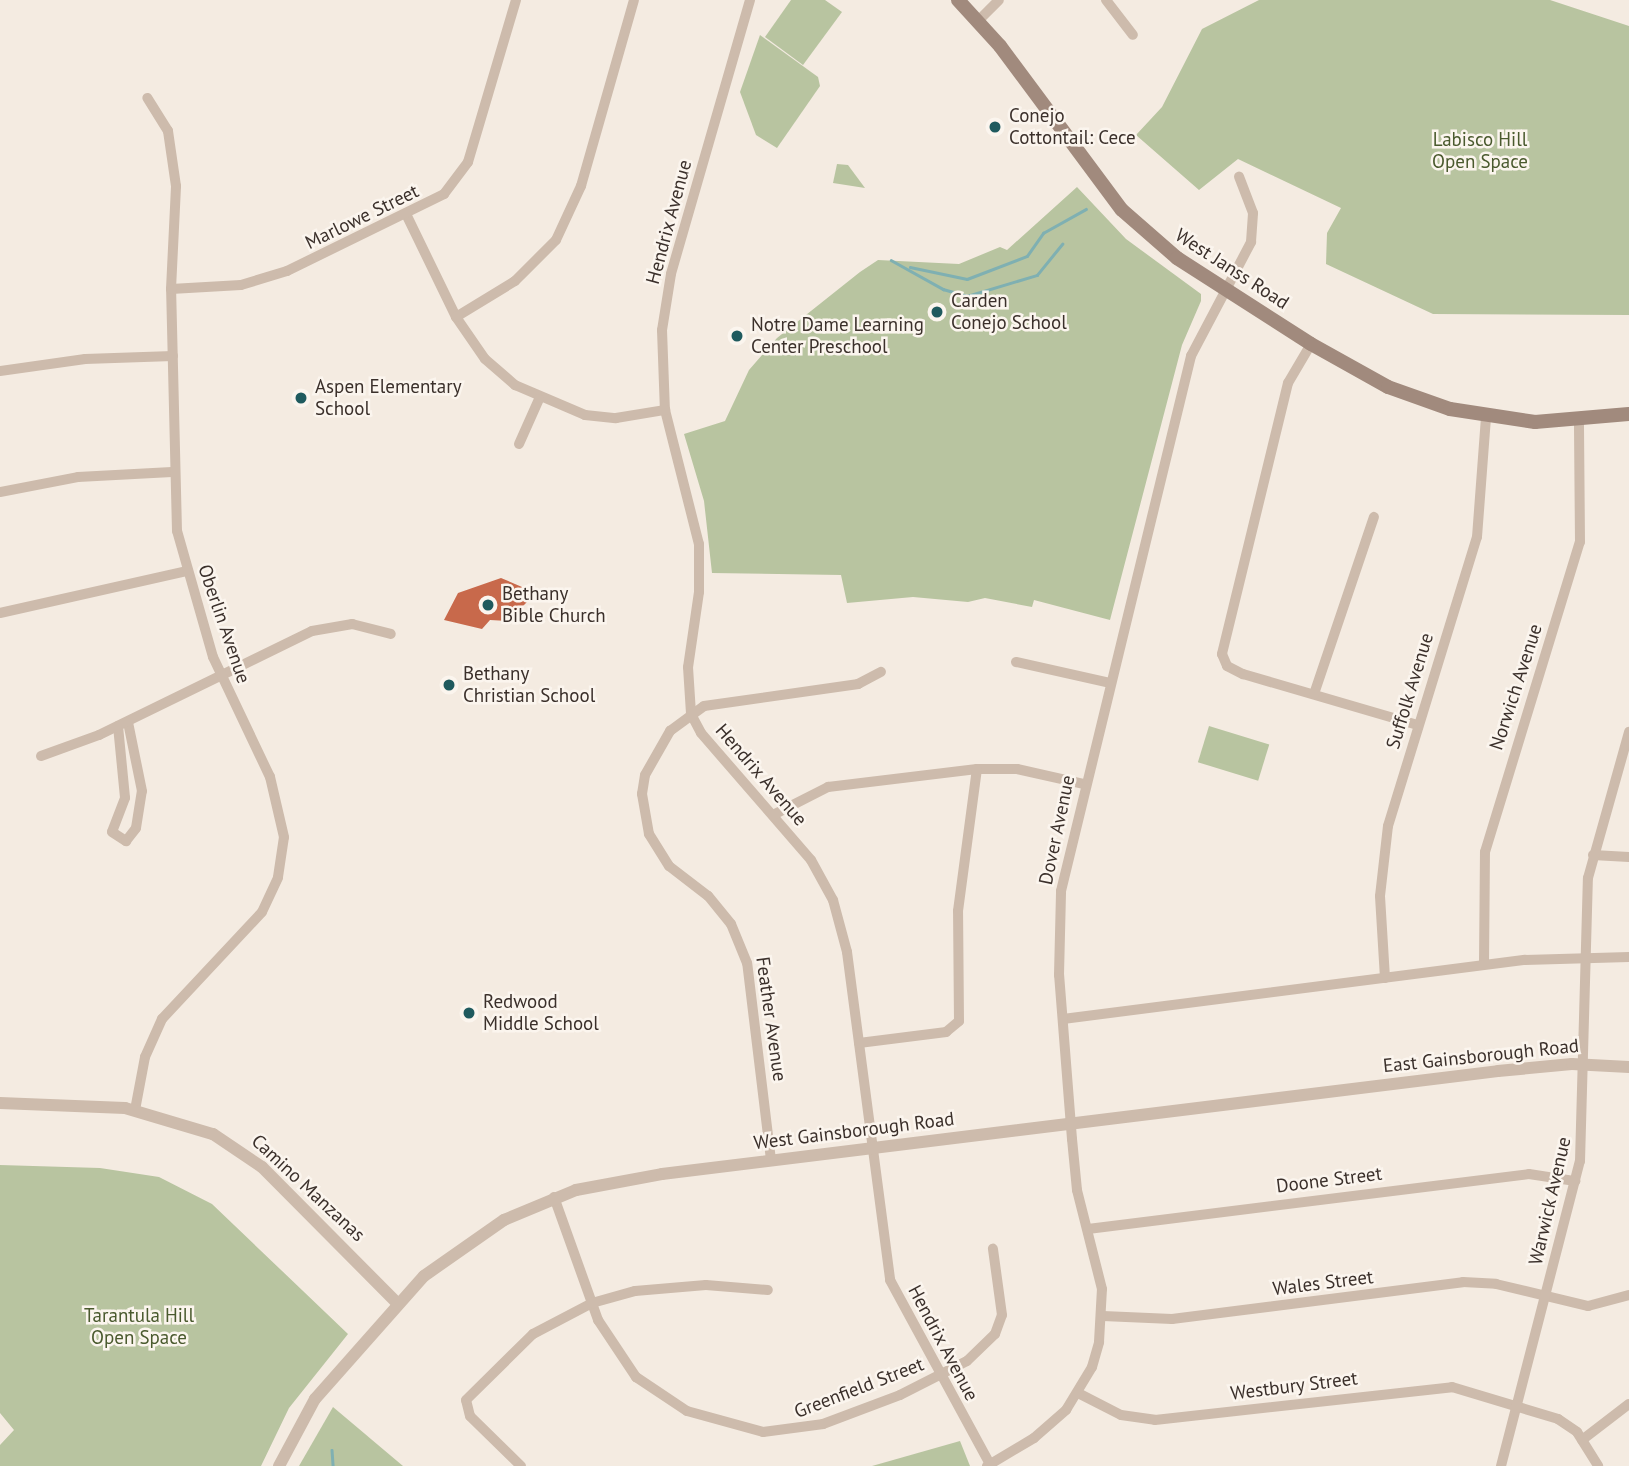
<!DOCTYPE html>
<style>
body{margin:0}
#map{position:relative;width:1629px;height:1466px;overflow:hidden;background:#f4ebe1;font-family:"PT Sans",sans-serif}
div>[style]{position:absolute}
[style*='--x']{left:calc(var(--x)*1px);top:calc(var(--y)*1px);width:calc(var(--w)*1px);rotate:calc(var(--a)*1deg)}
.green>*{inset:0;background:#b8c4a0;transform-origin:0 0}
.stream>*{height:2.5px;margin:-1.25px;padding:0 1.25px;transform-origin:1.25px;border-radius:1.25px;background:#7fb0b2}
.building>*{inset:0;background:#c8694b}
.minor>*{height:10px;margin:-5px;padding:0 5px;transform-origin:5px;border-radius:5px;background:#cdbbac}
.tertiary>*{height:12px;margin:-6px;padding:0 6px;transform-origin:6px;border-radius:6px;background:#cdbbac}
.secondary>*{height:14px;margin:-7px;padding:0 7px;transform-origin:7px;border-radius:7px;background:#a18a7d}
.dots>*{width:19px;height:19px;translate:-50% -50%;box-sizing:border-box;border:4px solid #fbf5ee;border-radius:50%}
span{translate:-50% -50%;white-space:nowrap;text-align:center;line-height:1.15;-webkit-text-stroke:5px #fbf5ee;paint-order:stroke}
.poi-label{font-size:19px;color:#3b302b}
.left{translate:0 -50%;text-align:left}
.park-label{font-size:19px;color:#4a5a2e}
.street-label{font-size:19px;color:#3b302b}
</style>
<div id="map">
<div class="green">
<div style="clip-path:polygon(791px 0,825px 0,842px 12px,803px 65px,765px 37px)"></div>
<div style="clip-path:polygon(1259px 0,1550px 0,1629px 26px,1629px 315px,1433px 314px,1326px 264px,1327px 233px,1341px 208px,1238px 159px,1199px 190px,1136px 135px,1162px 107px,1202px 29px)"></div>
<div style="clip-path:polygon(760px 35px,818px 77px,820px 86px,777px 148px,756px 135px,740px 92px)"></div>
<div style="clip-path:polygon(837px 164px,848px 165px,865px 188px,833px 183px)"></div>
<div style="clip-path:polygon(1077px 187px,1126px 239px,1201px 294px,1201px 301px,1182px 345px,1110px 620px,1034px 600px,1032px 607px,985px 598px,968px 602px,913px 597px,847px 603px,841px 575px,712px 573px,704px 501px,684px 434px,725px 421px,749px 370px,777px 338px,860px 272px,878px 260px,959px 264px,1000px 247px,1007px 250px)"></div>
<div style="left:1209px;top:726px;width:63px;height:38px;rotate:17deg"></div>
<div style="clip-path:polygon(0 1165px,100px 1168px,159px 1177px,212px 1204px,348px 1334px,289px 1408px,261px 1466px,0 1466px,0 1445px,14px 1430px,0 1413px)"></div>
<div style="clip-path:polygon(333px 1407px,403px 1466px,299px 1466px)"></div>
<div style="clip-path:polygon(960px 1441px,970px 1466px,872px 1466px)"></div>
</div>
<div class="stream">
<div style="--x:891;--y:260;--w:60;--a:29.1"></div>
<div style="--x:943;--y:289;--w:25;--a:16"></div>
<div style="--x:967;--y:296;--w:73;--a:-16.7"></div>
<div style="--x:1037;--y:275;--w:40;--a:-51"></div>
<div style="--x:910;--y:267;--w:58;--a:11.9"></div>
<div style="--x:967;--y:279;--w:64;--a:-21"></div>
<div style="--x:1027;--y:256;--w:28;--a:-55"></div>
<div style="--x:1043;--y:233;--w:49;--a:-29.2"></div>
<div style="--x:332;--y:1450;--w:16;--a:86"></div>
</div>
<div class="building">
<div style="clip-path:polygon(501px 578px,536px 593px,508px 621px,490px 620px,482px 629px,444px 620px,458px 593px)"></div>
</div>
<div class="minor">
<div style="--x:750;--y:0;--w:285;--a:106.1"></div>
<div style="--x:671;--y:274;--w:57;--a:99.1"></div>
<div style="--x:662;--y:330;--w:80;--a:87.9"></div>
<div style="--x:665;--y:410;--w:138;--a:75.8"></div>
<div style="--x:699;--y:544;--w:48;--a:90"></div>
<div style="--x:699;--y:592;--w:76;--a:98.3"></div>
<div style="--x:688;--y:667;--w:47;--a:86.3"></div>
<div style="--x:691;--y:714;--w:21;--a:62"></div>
<div style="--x:701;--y:733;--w:168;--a:49.1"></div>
<div style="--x:811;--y:860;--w:46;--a:61.2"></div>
<div style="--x:833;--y:900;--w:54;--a:74.9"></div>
<div style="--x:847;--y:952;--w:331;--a:82.5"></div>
<div style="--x:890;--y:1280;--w:212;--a:61.5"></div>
<div style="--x:1106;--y:0;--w:44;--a:52.4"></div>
<div style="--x:979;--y:20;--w:28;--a:-45"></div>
<div style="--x:407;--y:216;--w:112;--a:64.1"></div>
<div style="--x:456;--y:317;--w:51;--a:55.4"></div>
<div style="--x:485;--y:359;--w:40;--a:41"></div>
<div style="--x:515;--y:385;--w:76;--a:23.2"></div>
<div style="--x:585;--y:415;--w:31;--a:6"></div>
<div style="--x:616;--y:418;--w:50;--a:-9.3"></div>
<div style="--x:171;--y:289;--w:70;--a:-3.3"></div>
<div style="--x:241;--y:285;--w:48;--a:-16.9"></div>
<div style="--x:287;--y:271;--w:175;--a:-26.1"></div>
<div style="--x:444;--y:194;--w:40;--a:-53"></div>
<div style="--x:468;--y:162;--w:169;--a:-73.5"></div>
<div style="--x:456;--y:317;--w:69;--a:-31.4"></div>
<div style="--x:515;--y:281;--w:58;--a:-45"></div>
<div style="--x:556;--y:240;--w:60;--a:-65.2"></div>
<div style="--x:581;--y:186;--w:193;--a:-74.1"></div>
<div style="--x:1311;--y:344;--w:45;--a:120.5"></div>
<div style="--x:1288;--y:383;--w:279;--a:103.7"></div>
<div style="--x:1222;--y:654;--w:13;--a:67"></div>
<div style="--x:1227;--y:666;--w:18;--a:27"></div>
<div style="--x:1243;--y:674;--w:181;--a:16.3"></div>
<div style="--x:0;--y:371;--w:86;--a:-8"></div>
<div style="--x:85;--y:359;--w:88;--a:-2"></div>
<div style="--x:519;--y:444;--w:49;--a:-66"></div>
<div style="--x:0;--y:492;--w:79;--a:-10.9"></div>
<div style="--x:78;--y:477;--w:94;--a:-3"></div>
<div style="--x:0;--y:613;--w:191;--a:-12.7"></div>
<div style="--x:1016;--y:662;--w:96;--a:12.6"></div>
<div style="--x:1314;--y:694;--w:187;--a:-71.3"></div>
<div style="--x:118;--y:726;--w:72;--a:84.4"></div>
<div style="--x:125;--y:798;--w:36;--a:111"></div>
<div style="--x:112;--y:832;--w:17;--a:33"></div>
<div style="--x:126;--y:841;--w:16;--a:-52"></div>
<div style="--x:136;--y:828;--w:37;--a:-81"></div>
<div style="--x:142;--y:791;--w:70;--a:-101.5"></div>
<div style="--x:41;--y:756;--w:62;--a:-19.9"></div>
<div style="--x:99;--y:735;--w:237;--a:-26"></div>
<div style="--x:312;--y:631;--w:41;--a:-9.9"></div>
<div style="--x:352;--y:624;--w:40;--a:14.4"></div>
<div style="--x:773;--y:815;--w:62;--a:-27"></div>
<div style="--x:828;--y:787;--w:150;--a:-6.9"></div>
<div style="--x:977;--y:769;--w:40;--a:0"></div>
<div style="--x:1017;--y:769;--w:69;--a:12.6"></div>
<div style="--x:1593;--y:855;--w:36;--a:3"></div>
<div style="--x:1484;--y:964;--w:112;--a:-89.5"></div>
<div style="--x:1485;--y:852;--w:324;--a:-73"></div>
<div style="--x:1580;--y:542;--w:121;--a:-90.5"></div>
<div style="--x:1385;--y:978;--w:82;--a:-93.5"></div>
<div style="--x:1380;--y:896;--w:70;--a:-83.5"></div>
<div style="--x:1388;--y:826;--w:302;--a:-72.9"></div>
<div style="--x:1477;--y:537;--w:120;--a:-85.7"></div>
<div style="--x:1063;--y:1019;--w:466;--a:-7.3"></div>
<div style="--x:1525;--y:960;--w:104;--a:-1.7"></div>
<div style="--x:859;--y:1043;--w:88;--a:-7.2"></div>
<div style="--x:946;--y:1032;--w:17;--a:-40"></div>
<div style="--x:959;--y:1021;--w:110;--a:-90.5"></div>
<div style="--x:958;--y:911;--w:143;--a:-82.4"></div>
<div style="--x:135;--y:1110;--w:54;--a:-79.3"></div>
<div style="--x:145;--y:1057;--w:42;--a:-65.9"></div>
<div style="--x:162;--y:1019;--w:146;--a:-46.9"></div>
<div style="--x:262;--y:912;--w:38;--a:-65"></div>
<div style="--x:278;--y:877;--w:40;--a:-81.5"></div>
<div style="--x:284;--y:837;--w:62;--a:-103.1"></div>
<div style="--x:270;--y:777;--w:133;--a:-115.4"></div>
<div style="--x:213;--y:657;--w:131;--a:-105.9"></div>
<div style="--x:177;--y:531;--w:242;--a:-91.4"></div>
<div style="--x:171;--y:289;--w:103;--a:-87.2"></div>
<div style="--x:176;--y:186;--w:56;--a:-98.3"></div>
<div style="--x:168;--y:131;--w:39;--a:-122"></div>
<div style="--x:771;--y:1160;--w:198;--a:-96.9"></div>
<div style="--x:747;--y:963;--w:42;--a:-112.3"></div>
<div style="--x:731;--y:924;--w:36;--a:-129"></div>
<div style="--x:708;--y:896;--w:49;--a:-142.4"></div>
<div style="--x:669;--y:866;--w:38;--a:-122"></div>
<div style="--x:649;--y:834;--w:41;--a:-99.9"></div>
<div style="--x:642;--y:794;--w:19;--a:-81"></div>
<div style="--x:645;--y:775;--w:51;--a:-60.4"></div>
<div style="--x:670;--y:731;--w:42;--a:-36.3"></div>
<div style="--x:704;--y:706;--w:156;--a:-8.1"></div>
<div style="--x:858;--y:684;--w:26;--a:-28"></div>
<div style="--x:554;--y:1197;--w:131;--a:70.3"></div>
<div style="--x:598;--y:1320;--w:69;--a:56.3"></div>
<div style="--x:636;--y:1377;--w:61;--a:33.7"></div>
<div style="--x:687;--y:1411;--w:79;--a:15.4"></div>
<div style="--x:763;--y:1432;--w:61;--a:-7.6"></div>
<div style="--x:823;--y:1424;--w:82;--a:-20.6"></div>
<div style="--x:900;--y:1395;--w:75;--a:-26.9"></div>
<div style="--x:967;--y:1361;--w:39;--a:-44"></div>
<div style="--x:995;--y:1334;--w:20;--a:-70"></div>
<div style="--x:1002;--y:1315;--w:67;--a:-97.8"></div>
<div style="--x:1088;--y:1229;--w:444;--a:-7.1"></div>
<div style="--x:1529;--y:1174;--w:47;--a:8.7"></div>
<div style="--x:1103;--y:1316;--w:69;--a:2.5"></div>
<div style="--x:1172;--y:1319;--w:293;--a:-7.2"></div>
<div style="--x:1463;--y:1282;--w:33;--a:3"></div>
<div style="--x:1496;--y:1284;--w:95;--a:13.4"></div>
<div style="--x:1588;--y:1306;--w:42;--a:-15"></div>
<div style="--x:1078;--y:1393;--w:48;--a:27.1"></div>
<div style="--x:1121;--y:1415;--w:34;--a:8"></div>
<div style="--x:1155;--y:1420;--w:299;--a:-6.3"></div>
<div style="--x:1452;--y:1387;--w:111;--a:16.8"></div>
<div style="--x:1558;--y:1419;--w:23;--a:34"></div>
<div style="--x:1577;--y:1432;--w:40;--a:58"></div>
<div style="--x:1582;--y:1440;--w:59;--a:-37.5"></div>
<div style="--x:521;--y:1466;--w:71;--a:-135.6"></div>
<div style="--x:470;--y:1416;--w:16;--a:-104"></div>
<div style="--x:466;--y:1400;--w:94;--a:-44.6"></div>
<div style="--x:533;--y:1334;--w:67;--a:-27.7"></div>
<div style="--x:592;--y:1303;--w:45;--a:-15.6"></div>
<div style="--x:635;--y:1291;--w:71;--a:-4.8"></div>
<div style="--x:706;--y:1285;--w:62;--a:4.6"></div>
<div style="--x:987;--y:1466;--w:55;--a:-30.8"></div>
<div style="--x:1034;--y:1438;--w:43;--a:-41.2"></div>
<div style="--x:1066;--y:1410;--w:50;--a:-58.8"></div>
<div style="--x:1092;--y:1367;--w:26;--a:-74"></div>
<div style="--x:1099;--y:1342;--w:53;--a:-86.8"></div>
<div style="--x:1102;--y:1289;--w:102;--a:-104.2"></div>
<div style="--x:1077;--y:1190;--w:51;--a:-95.6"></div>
<div style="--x:1072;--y:1139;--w:165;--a:-94.5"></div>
<div style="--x:1059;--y:975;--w:84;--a:-88.6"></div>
<div style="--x:1061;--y:891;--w:551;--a:-76.34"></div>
<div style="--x:1191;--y:356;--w:129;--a:-62.2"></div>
<div style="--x:1251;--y:242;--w:29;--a:-86"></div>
<div style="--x:1253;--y:213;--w:39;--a:-111"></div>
<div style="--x:1501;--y:1466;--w:315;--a:-75.5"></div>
<div style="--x:1580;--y:1161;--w:283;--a:-88.4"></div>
<div style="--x:1588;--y:878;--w:152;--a:-74.3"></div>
</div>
<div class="tertiary">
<div style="--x:0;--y:1103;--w:125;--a:2.3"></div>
<div style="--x:125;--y:1108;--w:92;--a:16.5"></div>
<div style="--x:213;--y:1134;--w:59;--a:34"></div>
<div style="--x:262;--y:1167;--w:192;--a:45.2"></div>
<div style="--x:279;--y:1466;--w:76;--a:-61.8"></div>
<div style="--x:315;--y:1399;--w:164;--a:-48.5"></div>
<div style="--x:424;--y:1276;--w:98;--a:-35"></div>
<div style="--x:504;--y:1220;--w:78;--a:-22.6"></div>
<div style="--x:576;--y:1190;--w:87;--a:-10.5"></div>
<div style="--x:662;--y:1174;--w:842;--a:-7.02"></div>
<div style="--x:1498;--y:1071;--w:74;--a:-5.4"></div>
<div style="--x:1572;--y:1064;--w:57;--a:3"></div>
</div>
<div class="secondary">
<div style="--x:958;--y:0;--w:62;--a:47.6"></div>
<div style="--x:1000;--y:46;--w:204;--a:53.4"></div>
<div style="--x:1122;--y:210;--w:73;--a:41.1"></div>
<div style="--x:1177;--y:258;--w:159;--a:32.7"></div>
<div style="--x:1311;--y:344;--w:88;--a:29.2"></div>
<div style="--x:1388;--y:387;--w:66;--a:19.5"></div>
<div style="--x:1450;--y:409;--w:86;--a:8.7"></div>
<div style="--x:1535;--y:422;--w:94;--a:-4.9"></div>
</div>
<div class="dots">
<div style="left:995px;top:127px;background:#1f5a5e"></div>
<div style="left:937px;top:312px;background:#1f5a5e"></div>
<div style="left:737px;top:336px;background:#1f5a5e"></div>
<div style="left:301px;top:398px;background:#1f5a5e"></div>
<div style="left:488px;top:605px;background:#1f5a5e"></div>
<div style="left:449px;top:685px;background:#1f5a5e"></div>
<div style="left:469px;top:1013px;background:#1f5a5e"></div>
</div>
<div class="poi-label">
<span class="left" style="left:1009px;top:127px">Conejo<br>Cottontail: Cece</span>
<span class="left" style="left:951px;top:312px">Carden<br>Conejo School</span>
<span class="left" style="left:751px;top:336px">Notre Dame Learning<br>Center Preschool</span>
<span class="left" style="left:315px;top:398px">Aspen Elementary<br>School</span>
<span class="left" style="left:502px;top:605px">Bethany<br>Bible Church</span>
<span class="left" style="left:463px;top:685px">Bethany<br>Christian School</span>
<span class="left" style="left:483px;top:1013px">Redwood<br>Middle School</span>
</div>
<div class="park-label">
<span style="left:1480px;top:151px">Labisco Hill<br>Open Space</span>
<span style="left:139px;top:1327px">Tarantula Hill<br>Open Space</span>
</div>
<div class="street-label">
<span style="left:362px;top:217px;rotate:-26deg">Marlowe Street</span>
<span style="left:669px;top:222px;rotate:-75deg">Hendrix Avenue</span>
<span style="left:1232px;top:269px;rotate:33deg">West Janss Road</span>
<span style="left:224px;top:624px;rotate:71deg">Oberlin Avenue</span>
<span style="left:1516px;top:687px;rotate:-72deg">Norwich Avenue</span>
<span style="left:1410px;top:691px;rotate:-73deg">Suffolk Avenue</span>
<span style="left:761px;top:775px;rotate:49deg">Hendrix Avenue</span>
<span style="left:1057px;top:830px;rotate:-78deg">Dover Avenue</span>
<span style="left:771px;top:1019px;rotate:82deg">Feather Avenue</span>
<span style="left:1481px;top:1056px;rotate:-6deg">East Gainsborough Road</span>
<span style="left:854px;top:1131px;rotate:-7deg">West Gainsborough Road</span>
<span style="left:1329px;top:1180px;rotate:-7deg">Doone Street</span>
<span style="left:308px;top:1188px;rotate:43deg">Camino Manzanas</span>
<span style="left:1550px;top:1201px;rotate:-77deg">Warwick Avenue</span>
<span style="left:1323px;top:1283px;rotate:-7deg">Wales Street</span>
<span style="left:943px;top:1343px;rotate:62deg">Hendrix Avenue</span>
<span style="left:1294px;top:1386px;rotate:-7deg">Westbury Street</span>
<span style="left:859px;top:1388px;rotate:-21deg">Greenfield Street</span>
</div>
</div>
